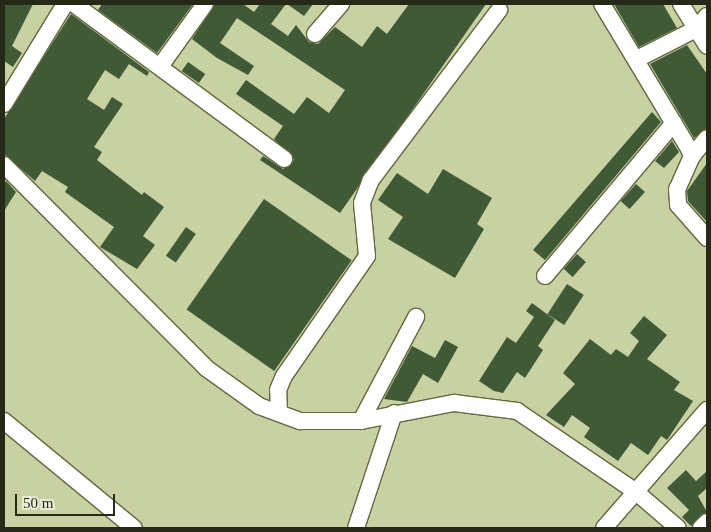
<!DOCTYPE html>
<style>
body{margin:0}
#map{position:relative;width:711px;height:532px;overflow:hidden;background:#c7d1a2;font-family:"Times New Roman",serif}
div>[style]{position:absolute}
[style*='--x']{left:calc(var(--x)*1px);top:calc(var(--y)*1px);width:calc(var(--w)*1px);rotate:calc(var(--a)*1deg)}
.building>*{inset:0;background:#405936;transform-origin:0 0}
.roads{filter:drop-shadow(1px 0 #60683d) drop-shadow(-1px 0 #60683d) drop-shadow(0 1px #60683d) drop-shadow(0 -1px #60683d)}
.minor>*{height:16px;margin:-8px;padding:0 8px;transform-origin:8px;border-radius:8px;background:#fff}
span{translate:-50% -50%;white-space:nowrap;text-align:center;line-height:1.15;-webkit-text-stroke:5px #e9efd7;paint-order:stroke}
.frame{position:absolute;inset:0;border:5px solid #262917;pointer-events:none}
.scale{position:absolute;left:15px;top:494px;width:100px;height:22px;box-sizing:border-box;border:2px solid #262917;border-top:0;padding-left:6px;font-size:15px;line-height:18px;white-space:nowrap;color:#262917;-webkit-text-stroke:4px #e9efd7;paint-order:stroke}
</style>
<div id="map">
<div class="building">
<div style="clip-path:polygon(4px 4px,33px 4px,12px 46px,22px 53px,13px 67px,4px 61px)"></div>
<div style="clip-path:polygon(102px 4px,193px 4px,157px 53px,98px 10px)"></div>
<div style="clip-path:polygon(215px 4px,243px 4px,254px 12px,260px 4px,286px 4px,271px 24px,288px 36px,296px 25px,309px 42px,318px 44px,335px 27px,362px 47px,377px 26px,387px 34px,409px 4px,486px 4px,340px 213px,260px 160px,263px 156px,283px 169px,294px 160px,274px 139px,283px 126px,236px 94px,246px 80px,294px 114px,307px 97px,329px 113px,345px 90px,237px 18px,220px 43px,254px 66px,248px 75px,217px 58px,192px 39px)"></div>
<div style="clip-path:polygon(287px 4px,313px 4px,304px 16px)"></div>
<div style="clip-path:polygon(614px 4px,663px 4px,677px 28px,639px 47px)"></div>
<div style="clip-path:polygon(71px 14px,149px 72px,147px 76px,129px 64px,119px 79px,105px 70px,87px 99px,104px 110px,112px 97px,123px 104px,94px 147px,102px 152px,97px 160px,142px 195px,144px 192px,164px 207px,143px 236px,155px 245px,137px 269px,100px 247px,114px 227px,65px 192px,68px 187px,42px 171px,35px 181px,4px 154px,4px 119px)"></div>
<div style="clip-path:polygon(687px 45px,707px 74px,707px 128px,694px 138px,650px 64px)"></div>
<div style="left:188px;top:62px;width:21px;height:11px;rotate:35deg"></div>
<div style="clip-path:polygon(652px 112px,661px 122px,545px 260px,533px 250px)"></div>
<div style="clip-path:polygon(672px 141px,679px 152px,664px 168px,655px 161px)"></div>
<div style="clip-path:polygon(707px 163px,707px 222px,688px 201px,687px 191px)"></div>
<div style="clip-path:polygon(443px 169px,492px 198px,477px 224px,484px 229px,455px 278px,388px 239px,403px 217px,378px 200px,397px 173px,428px 194px)"></div>
<div style="clip-path:polygon(6px 181px,16px 192px,4px 211px,4px 184px)"></div>
<div style="left:636px;top:184px;width:12px;height:23px;rotate:42deg"></div>
<div style="left:264px;top:199px;width:107px;height:135px;rotate:35deg"></div>
<div style="left:186px;top:227px;width:12px;height:35px;rotate:35deg"></div>
<div style="left:577px;top:254px;width:12px;height:20px;rotate:42deg"></div>
<div style="left:567px;top:284px;width:20px;height:36px;rotate:33deg"></div>
<div style="clip-path:polygon(532px 303px,555px 320px,538px 346px,543px 350px,525px 378px,517px 372px,503px 393px,494px 391px,479px 381px,507px 337px,516px 343px,534px 317px,526px 311px)"></div>
<div style="clip-path:polygon(644px 316px,667px 335px,647px 359px,680px 382px,674px 390px,693px 401px,667px 440px,661px 436px,648px 455px,631px 443px,618px 461px,584px 437px,590px 428px,572px 415px,564px 427px,546px 415px,575px 384px,563px 373px,590px 339px,611px 355px,616px 349px,628px 357px,639px 341px,630px 333px)"></div>
<div style="clip-path:polygon(445px 340px,458px 347px,438px 383px,423px 374px,407px 402px,384px 399px,412px 346px,435px 358px)"></div>
<div style="clip-path:polygon(686px 470px,696px 481px,707px 471px,707px 488px,698px 496px,707px 512px,691px 526px,682px 517px,689px 510px,667px 488px)"></div>
</div>
<div class="roads">
<div class="minor">
<div style="--x:74;--y:4;--w:261;--a:36.4"></div>
<div style="--x:602;--y:4;--w:169;--a:59"></div>
<div style="--x:689;--y:149;--w:8;--a:67"></div>
<div style="--x:692;--y:156;--w:36;--a:114"></div>
<div style="--x:677;--y:189;--w:16;--a:86"></div>
<div style="--x:678;--y:205;--w:44;--a:48.7"></div>
<div style="--x:681;--y:4;--w:49;--a:58.2"></div>
<div style="--x:315;--y:34;--w:40;--a:-49"></div>
<div style="--x:637;--y:59;--w:66;--a:-27"></div>
<div style="--x:696;--y:29;--w:17;--a:-50"></div>
<div style="--x:161;--y:65;--w:75;--a:-54.2"></div>
<div style="--x:4;--y:104;--w:117;--a:-58.6"></div>
<div style="--x:692;--y:156;--w:23;--a:-50"></div>
<div style="--x:4;--y:165;--w:286;--a:45.1"></div>
<div style="--x:206;--y:368;--w:65;--a:35.6"></div>
<div style="--x:259;--y:406;--w:44;--a:20.1"></div>
<div style="--x:300;--y:421;--w:61;--a:0"></div>
<div style="--x:361;--y:421;--w:95;--a:-11"></div>
<div style="--x:454;--y:403;--w:64;--a:7.2"></div>
<div style="--x:517;--y:411;--w:144;--a:34.2"></div>
<div style="--x:636;--y:492;--w:55;--a:40.6"></div>
<div style="--x:545;--y:276;--w:200;--a:-49.9"></div>
<div style="--x:279;--y:413;--w:23;--a:-92"></div>
<div style="--x:278;--y:390;--w:15;--a:-67"></div>
<div style="--x:284;--y:376;--w:146;--a:-55.3"></div>
<div style="--x:367;--y:256;--w:53;--a:-95.4"></div>
<div style="--x:362;--y:203;--w:25;--a:-69"></div>
<div style="--x:371;--y:180;--w:213;--a:-53"></div>
<div style="--x:4;--y:421;--w:168;--a:39.5"></div>
<div style="--x:361;--y:421;--w:118;--a:-62.1"></div>
<div style="--x:356;--y:528;--w:121;--a:-71.7"></div>
<div style="--x:604;--y:528;--w:157;--a:-48.9"></div>
<div style="--x:701;--y:528;--w:8;--a:-45"></div>
</div>
</div>
<div class="frame"></div>
<div class="scale">50 m</div>
</div>
